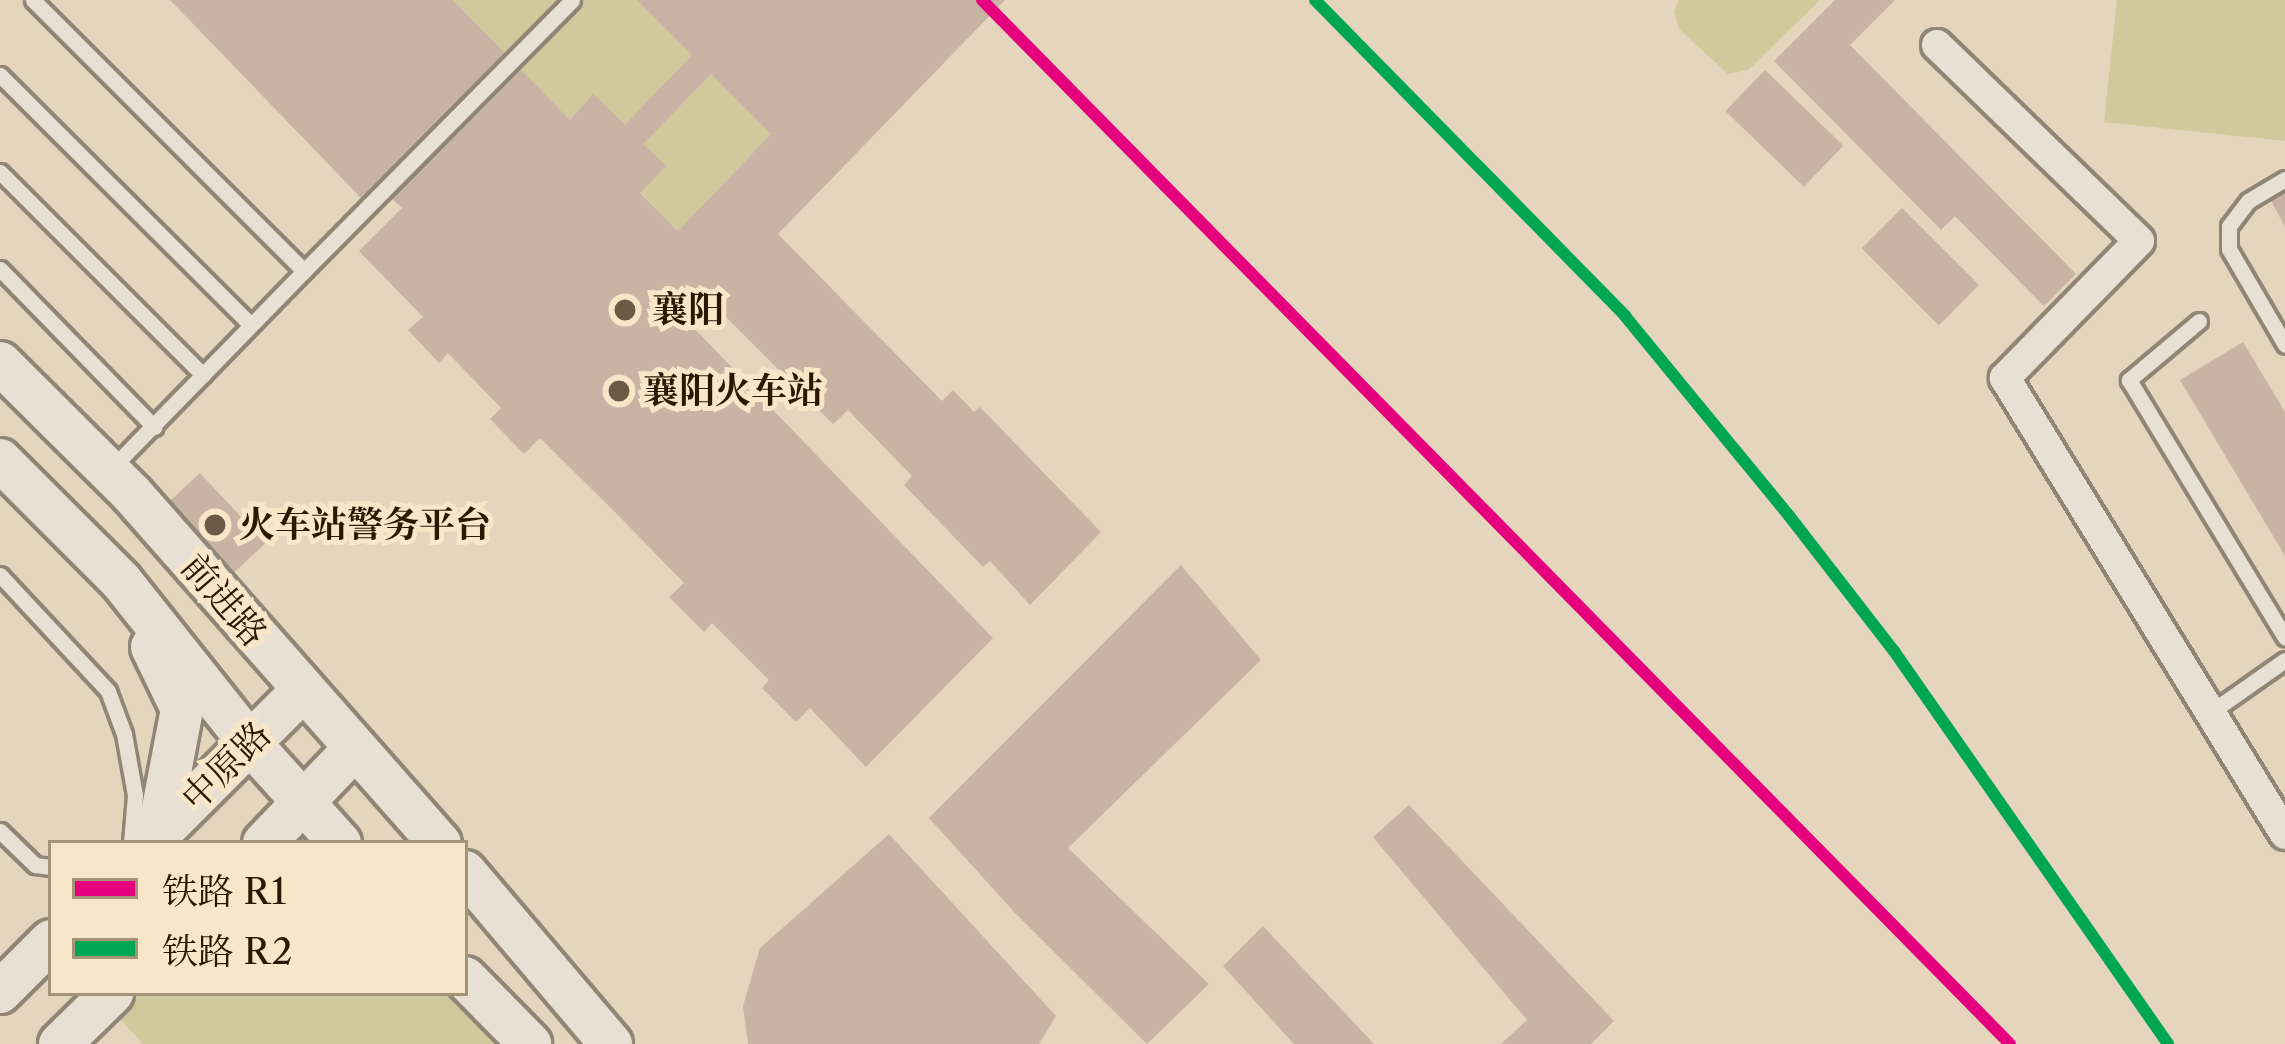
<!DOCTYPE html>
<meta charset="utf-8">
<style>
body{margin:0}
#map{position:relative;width:2285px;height:1044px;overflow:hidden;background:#e4d5bc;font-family:"Libre Caslon Text","Noto Serif SC",serif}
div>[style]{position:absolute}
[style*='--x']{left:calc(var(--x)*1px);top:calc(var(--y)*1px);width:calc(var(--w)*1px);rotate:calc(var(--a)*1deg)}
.green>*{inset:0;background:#d2c89d}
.building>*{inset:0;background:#c8b3a5;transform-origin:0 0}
.roads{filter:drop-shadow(3px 0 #918676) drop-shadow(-3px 0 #918676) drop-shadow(0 3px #918676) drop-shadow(0 -3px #918676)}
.lane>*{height:15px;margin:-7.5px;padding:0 7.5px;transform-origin:7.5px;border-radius:7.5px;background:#e8e0d4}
.street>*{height:30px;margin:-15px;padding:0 15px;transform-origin:15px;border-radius:15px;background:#e8e0d4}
.secondary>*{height:42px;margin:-21px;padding:0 21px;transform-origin:21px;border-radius:21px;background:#e8e0d4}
.rail-1>*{height:12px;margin:-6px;padding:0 6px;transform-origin:6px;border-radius:6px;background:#e5007d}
.rail-2>*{height:12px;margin:-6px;padding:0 6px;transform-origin:6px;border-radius:6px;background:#00a651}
.dots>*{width:33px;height:33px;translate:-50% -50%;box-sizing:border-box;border:6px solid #f8e6c9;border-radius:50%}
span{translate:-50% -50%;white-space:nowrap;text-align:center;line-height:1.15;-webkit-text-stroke:10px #f8e6c9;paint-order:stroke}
.poi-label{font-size:36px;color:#2b1803;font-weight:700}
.left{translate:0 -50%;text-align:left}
.street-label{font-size:36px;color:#2b1803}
.legend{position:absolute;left:48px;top:840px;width:420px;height:156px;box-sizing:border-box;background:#f8e6c9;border:3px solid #a6947a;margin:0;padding:15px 21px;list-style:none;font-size:36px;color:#2b1803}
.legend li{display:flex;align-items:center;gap:24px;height:60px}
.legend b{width:60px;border:3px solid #a6947a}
</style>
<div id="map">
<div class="green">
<div style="clip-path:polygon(453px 0,637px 0,771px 134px,678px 231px)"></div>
<div style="clip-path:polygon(1679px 0,1820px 0,1748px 70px,1728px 74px,1679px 29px,1674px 11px)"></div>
<div style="clip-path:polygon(2117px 0,2285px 0,2285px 141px,2104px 122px)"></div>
<div style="clip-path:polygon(112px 993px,465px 993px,530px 1044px,143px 1044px,104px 1001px)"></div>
</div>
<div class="building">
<div style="clip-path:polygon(evenodd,170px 0,453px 0,570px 120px,593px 94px,625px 125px,692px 55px,637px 0,1005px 0,778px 234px,942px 401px,953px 390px,974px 412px,980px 407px,1101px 532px,1030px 605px,990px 561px,983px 567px,904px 485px,912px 476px,848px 410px,833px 424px,712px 303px,690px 324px,993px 638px,866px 767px,810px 708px,796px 722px,762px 688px,769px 680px,712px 623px,704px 632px,669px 597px,684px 583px,615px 512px,540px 438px,524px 454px,490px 419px,501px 408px,448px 353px,439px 363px,408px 330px,423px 317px,359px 251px,402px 208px,377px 185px,363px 200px,170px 0,711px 74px,771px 134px,678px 231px,640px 193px,666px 166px,643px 144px,711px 74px)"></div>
<div style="clip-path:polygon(1835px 0,1895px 0,1850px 45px,2076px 274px,2044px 306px,1955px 216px,1941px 230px,1774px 61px)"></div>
<div style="left:1765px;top:70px;width:109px;height:57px;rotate:44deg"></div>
<div style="clip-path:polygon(2285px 186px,2285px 227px,2268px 195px)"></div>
<div style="left:1902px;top:208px;width:109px;height:57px;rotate:45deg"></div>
<div style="clip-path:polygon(2243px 342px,2285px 412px,2285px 556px,2180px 380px)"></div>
<div style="left:200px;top:473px;width:96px;height:50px;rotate:47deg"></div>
<div style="clip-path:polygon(1181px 565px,1261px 660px,1068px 848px,1209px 984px,1147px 1044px,1016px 914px,929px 818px)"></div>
<div style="clip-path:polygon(1409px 805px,1614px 1021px,1591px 1044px,1501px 1044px,1527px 1020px,1373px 837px)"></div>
<div style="clip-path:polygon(889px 834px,1056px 1016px,1039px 1044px,748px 1044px,743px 1006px,760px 948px)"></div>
<div style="clip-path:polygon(1263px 926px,1374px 1044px,1294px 1044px,1223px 966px)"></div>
</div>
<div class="roads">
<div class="lane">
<div style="--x:33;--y:0;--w:383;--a:45"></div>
<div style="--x:304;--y:271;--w:277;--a:134.3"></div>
<div style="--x:0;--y:75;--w:353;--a:44.9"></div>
<div style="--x:0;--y:172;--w:287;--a:45"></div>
<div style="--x:2285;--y:179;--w:43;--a:149.3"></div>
<div style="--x:2248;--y:201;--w:31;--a:127"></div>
<div style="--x:2229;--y:226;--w:23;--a:90"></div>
<div style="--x:2229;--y:249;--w:111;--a:59.7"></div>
<div style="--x:0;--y:269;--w:221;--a:45.7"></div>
<div style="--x:304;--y:271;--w:381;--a:-45.3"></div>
<div style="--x:2199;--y:321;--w:92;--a:139.9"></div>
<div style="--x:2129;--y:380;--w:301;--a:58.8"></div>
<div style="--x:0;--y:575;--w:158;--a:47"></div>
<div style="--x:108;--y:691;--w:46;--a:69.6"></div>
<div style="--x:124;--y:734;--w:62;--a:79.8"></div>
<div style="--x:135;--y:795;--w:48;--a:94.8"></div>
<div style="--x:2211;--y:712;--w:90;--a:-35.1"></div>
<div style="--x:0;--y:831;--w:49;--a:44.2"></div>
<div style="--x:35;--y:865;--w:16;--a:7"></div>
</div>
<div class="street">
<div style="--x:1937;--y:45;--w:281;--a:44.1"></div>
<div style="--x:2139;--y:241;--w:192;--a:134.4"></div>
<div style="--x:2005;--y:378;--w:535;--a:58.45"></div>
</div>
<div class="secondary">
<div style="--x:0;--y:363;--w:185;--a:44.8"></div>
<div style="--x:131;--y:493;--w:467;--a:48.6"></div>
<div style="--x:0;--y:460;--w:171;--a:45"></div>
<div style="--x:121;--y:581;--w:206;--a:51.5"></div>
<div style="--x:249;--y:742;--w:136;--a:48"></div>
<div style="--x:152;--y:647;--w:69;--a:64.2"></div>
<div style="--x:182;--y:709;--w:128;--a:100.8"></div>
<div style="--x:155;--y:838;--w:209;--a:-45"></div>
<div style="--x:264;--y:843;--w:130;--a:-46.2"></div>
<div style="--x:465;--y:872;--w:226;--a:49.7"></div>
<div style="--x:465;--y:978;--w:93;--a:45.4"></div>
<div style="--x:0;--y:992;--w:72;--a:-45"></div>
<div style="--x:60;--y:1044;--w:73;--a:-44.4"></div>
</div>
</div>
<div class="rail-1">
<div style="--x:982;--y:0;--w:1465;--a:45.44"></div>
</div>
<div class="rail-2">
<div style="--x:1315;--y:0;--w:443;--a:45.5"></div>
<div style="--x:1625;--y:316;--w:260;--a:50.6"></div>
<div style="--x:1790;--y:517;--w:170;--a:52.2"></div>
<div style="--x:1894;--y:651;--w:479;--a:55.1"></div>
</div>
<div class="dots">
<div style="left:625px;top:310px;background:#6c5a44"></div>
<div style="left:619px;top:391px;background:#6c5a44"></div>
<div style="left:215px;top:525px;background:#6c5a44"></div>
</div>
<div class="poi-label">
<span class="left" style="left:652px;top:310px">襄阳</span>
<span class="left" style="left:643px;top:391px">襄阳火车站</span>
<span class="left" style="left:239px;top:525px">火车站警务平台</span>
</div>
<div class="street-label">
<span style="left:224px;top:600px;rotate:49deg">前进路</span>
<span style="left:226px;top:766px;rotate:-45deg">中原路</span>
</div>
<ul class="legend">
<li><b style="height:15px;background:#e5007d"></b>铁路 R1</li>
<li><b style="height:15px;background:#00a651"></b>铁路 R2</li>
</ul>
</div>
